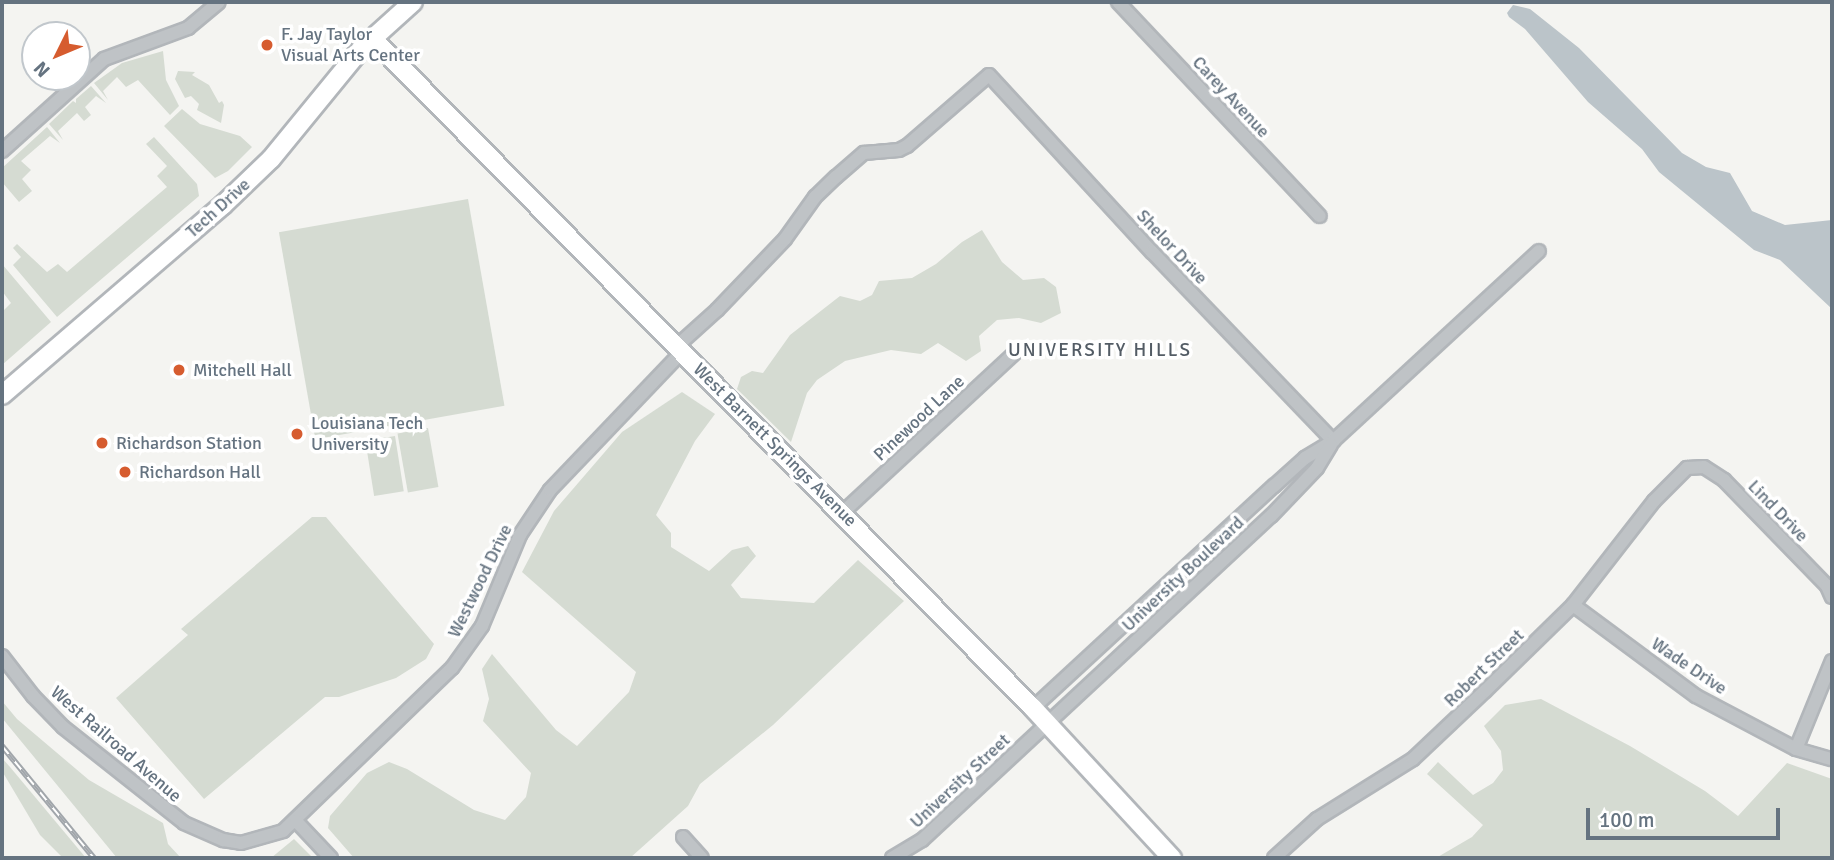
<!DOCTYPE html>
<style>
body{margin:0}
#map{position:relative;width:1834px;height:860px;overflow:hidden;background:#f4f4f1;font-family:Signika,sans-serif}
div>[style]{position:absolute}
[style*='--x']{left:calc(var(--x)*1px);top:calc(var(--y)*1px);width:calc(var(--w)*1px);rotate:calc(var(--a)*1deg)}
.green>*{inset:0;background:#d5dbd2;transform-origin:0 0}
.water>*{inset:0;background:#bbc4c9}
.roads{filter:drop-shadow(2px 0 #b2b6ba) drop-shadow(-2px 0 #b2b6ba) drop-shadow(0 2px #b2b6ba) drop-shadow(0 -2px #b2b6ba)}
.street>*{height:12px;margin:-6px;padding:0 6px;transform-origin:6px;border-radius:6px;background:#bfc3c6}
.secondary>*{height:18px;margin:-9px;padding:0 9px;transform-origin:9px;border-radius:9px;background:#fff}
.rail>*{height:6px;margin-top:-3px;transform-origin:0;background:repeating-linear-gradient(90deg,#fff 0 10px,#a1a6ab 0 20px);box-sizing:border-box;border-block:2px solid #a1a6ab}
.dots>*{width:19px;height:19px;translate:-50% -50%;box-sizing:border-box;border:4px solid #fff;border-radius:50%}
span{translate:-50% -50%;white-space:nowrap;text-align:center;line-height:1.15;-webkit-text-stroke:7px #fff;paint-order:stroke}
.poi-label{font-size:18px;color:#657380}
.left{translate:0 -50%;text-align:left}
.street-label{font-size:18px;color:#657380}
.neighbourhood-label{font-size:19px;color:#535c65;letter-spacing:2px}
.frame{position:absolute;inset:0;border:4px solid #657380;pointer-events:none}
.north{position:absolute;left:21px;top:21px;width:70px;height:70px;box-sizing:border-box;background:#fff;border:2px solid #c1c7cc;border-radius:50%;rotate:227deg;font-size:19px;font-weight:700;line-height:28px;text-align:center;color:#657380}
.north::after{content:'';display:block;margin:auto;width:24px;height:32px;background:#d65c2f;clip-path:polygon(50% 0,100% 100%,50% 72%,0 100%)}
.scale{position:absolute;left:1586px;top:808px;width:194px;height:32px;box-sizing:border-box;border:4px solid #657380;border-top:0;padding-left:9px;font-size:21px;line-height:24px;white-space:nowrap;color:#657380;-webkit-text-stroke:5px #fff;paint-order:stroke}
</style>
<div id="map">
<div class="green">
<div style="clip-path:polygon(163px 51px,166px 80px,179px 106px,170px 115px,138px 80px,126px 87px,117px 77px,103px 91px,108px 100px,94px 83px,122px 63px)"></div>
<div style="clip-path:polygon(178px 71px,195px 72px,192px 75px,209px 85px,219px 103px,222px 101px,224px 105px,221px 123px,197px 110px,199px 104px,191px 96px,185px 98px,175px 79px)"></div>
<div style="clip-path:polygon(91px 86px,106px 103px,96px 96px,85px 107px,91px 115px,84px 121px,77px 113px,58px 131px,63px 140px,49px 124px,73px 101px,76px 103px,76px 99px)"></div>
<div style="clip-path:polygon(182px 109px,200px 124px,240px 136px,252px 147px,228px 171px,215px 178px,164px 126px)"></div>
<div style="clip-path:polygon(47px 127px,60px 143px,50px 136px,21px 161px,31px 170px,22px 179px,32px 191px,19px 202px,2px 182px,2px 168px)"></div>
<div style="clip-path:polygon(154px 137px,197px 184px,199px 196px,57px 317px,13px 265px,21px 257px,13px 248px,17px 244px,47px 272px,58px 264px,67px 272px,167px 187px,157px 176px,167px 166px,146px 144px)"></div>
<div style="left:468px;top:199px;width:210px;height:192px;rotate:80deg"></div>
<div style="clip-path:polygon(982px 230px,1002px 262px,1023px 280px,1044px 278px,1056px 287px,1061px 313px,1041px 323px,1019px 318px,997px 320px,979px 336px,981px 351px,966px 361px,938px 343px,921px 354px,891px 350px,845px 361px,817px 380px,807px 393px,791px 442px,737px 389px,741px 377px,752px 371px,763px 373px,790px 335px,840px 296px,860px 301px,872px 295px,879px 281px,912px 278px,936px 264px,962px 242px)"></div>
<div style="clip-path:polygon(2px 264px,51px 322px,2px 365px,2px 312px,11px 303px,2px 291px)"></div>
<div style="clip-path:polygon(682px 392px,715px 414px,695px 441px,656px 515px,671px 533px,671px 547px,709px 571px,732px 550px,748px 546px,756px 556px,731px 585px,741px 598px,814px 603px,858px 560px,904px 601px,773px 725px,700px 784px,688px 806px,630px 858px,354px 858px,328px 828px,330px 816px,367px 773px,389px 762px,407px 769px,474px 810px,505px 820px,526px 797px,531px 773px,483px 721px,489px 699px,482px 669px,492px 654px,556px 730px,577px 746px,629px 692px,636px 672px,522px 572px,554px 511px,622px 432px)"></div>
<div style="left:428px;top:428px;width:60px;height:31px;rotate:80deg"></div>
<div style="left:395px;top:436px;width:56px;height:30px;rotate:81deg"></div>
<div style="clip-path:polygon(312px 517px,326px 517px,434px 644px,426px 659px,396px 678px,339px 697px,325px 697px,204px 799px,116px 698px,188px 635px,181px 629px)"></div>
<div style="clip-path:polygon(1541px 699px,1630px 746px,1705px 791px,1738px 816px,1787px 763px,1832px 779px,1832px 858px,1436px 858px,1472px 837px,1483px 825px,1427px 774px,1438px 762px,1473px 795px,1493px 783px,1503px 770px,1501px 751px,1484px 726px,1505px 705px)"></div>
<div style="clip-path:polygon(2px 701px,17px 719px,89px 780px,163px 823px,168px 844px,181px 858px,117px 858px,2px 718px)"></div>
<div style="clip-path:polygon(2px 758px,10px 767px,86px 858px,63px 858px,40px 835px,2px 771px)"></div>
<div style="clip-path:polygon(294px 839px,313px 858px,271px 858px)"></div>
</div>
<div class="water">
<div style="clip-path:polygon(1513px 5px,1530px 9px,1579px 48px,1682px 153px,1706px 167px,1730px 173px,1752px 211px,1785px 225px,1832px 220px,1832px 309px,1780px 260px,1754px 250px,1659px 172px,1642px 149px,1588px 102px,1525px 29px,1509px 17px,1507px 13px)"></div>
</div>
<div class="roads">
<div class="street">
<div style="--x:1118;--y:2;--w:294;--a:46.7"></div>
<div style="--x:2;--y:151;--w:137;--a:-42"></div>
<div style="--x:104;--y:59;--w:90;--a:-20.3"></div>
<div style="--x:188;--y:28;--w:40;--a:-40"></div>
<div style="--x:677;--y:346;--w:54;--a:-42"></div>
<div style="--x:717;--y:310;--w:98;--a:-46.2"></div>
<div style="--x:785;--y:239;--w:52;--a:-54.5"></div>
<div style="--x:815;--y:197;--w:29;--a:-44"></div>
<div style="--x:836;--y:177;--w:37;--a:-41"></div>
<div style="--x:864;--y:153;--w:35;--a:-5"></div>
<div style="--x:899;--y:150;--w:9;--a:-27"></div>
<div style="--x:907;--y:146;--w:108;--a:-40.9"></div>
<div style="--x:989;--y:75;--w:241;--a:47.4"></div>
<div style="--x:1152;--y:252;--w:262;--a:46.2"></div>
<div style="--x:842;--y:513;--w:241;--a:-42.8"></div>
<div style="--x:1573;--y:605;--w:153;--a:36.5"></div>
<div style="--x:1696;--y:696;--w:113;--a:27.9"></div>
<div style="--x:1796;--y:749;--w:37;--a:16"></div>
<div style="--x:2;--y:656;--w:51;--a:52.2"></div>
<div style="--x:33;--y:696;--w:43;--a:45.9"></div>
<div style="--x:63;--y:727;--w:154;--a:38.4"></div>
<div style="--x:184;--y:823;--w:43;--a:23.6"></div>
<div style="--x:223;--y:840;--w:18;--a:9"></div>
<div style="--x:241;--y:843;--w:44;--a:-15.9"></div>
<div style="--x:283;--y:831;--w:235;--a:-44"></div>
<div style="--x:452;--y:668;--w:52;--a:-54.5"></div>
<div style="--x:482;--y:626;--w:99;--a:-67.3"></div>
<div style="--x:520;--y:535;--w:54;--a:-56.3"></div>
<div style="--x:550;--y:490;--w:192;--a:-46.3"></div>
<div style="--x:1033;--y:708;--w:328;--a:-42.7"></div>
<div style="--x:1274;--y:486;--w:42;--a:-42.1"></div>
<div style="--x:1305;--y:458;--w:33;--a:-31"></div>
<div style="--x:1333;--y:441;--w:280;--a:-42.7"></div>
<div style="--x:1796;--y:749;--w:95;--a:-67.8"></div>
<div style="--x:296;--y:821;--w:51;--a:46.6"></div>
<div style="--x:683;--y:837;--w:28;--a:48"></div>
<div style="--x:892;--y:858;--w:35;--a:-31"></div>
<div style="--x:922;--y:840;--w:476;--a:-42.9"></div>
<div style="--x:1271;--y:516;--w:66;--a:-46.2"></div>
<div style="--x:1317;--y:468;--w:27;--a:-59"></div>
<div style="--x:1274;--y:858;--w:58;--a:-42.2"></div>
<div style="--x:1317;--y:819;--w:113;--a:-32"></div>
<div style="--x:1413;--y:759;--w:99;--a:-43.4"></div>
<div style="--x:1485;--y:691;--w:123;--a:-44.3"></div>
<div style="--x:1573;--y:605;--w:132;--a:-52.1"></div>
<div style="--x:1654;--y:501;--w:47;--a:-45"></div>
<div style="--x:1687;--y:468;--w:17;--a:-3"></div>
<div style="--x:1704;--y:467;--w:24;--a:33"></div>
<div style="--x:1724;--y:480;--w:148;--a:45.8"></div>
<div style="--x:1827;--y:586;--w:12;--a:66"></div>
</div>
<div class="secondary">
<div style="--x:372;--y:38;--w:941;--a:45.39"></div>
<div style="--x:1033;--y:708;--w:205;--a:47.2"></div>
<div style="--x:2;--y:395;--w:291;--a:-40.7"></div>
<div style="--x:223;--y:205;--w:66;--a:-43.8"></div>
<div style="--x:271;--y:159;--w:142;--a:-50.7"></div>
<div style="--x:361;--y:49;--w:70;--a:-42.1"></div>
</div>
</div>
<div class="rail">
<div style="--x:2;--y:746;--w:145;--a:50.6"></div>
</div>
<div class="dots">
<div style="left:267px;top:45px;background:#d65c2f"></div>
<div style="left:179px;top:370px;background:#d65c2f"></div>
<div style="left:297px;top:434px;background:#d65c2f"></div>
<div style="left:102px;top:443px;background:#d65c2f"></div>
<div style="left:125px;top:472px;background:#d65c2f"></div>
</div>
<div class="poi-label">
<span class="left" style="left:281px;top:45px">F. Jay Taylor<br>Visual Arts Center</span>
<span class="left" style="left:193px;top:370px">Mitchell Hall</span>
<span class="left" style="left:311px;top:434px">Louisiana Tech<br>University</span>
<span class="left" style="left:116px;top:443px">Richardson Station</span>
<span class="left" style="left:139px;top:472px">Richardson Hall</span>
</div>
<div class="street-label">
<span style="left:1231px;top:97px;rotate:47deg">Carey Avenue</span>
<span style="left:218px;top:208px;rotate:-42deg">Tech Drive</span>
<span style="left:1172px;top:247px;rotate:47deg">Shelor Drive</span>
<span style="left:919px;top:418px;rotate:-43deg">Pinewood Lane</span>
<span style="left:775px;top:445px;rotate:45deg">West Barnett Springs Avenue</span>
<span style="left:1778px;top:511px;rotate:46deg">Lind Drive</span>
<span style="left:1183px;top:574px;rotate:-43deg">University Boulevard</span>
<span style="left:480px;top:581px;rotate:-64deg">Westwood Drive</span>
<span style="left:1689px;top:666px;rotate:34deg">Wade Drive</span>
<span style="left:1484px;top:668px;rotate:-44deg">Robert Street</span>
<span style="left:116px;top:744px;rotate:41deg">West Railroad Avenue</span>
<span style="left:960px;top:781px;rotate:-43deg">University Street</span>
</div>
<div class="neighbourhood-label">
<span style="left:1100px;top:351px">UNIVERSITY HILLS</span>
</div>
<div class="frame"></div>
<div class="north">N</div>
<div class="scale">100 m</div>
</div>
